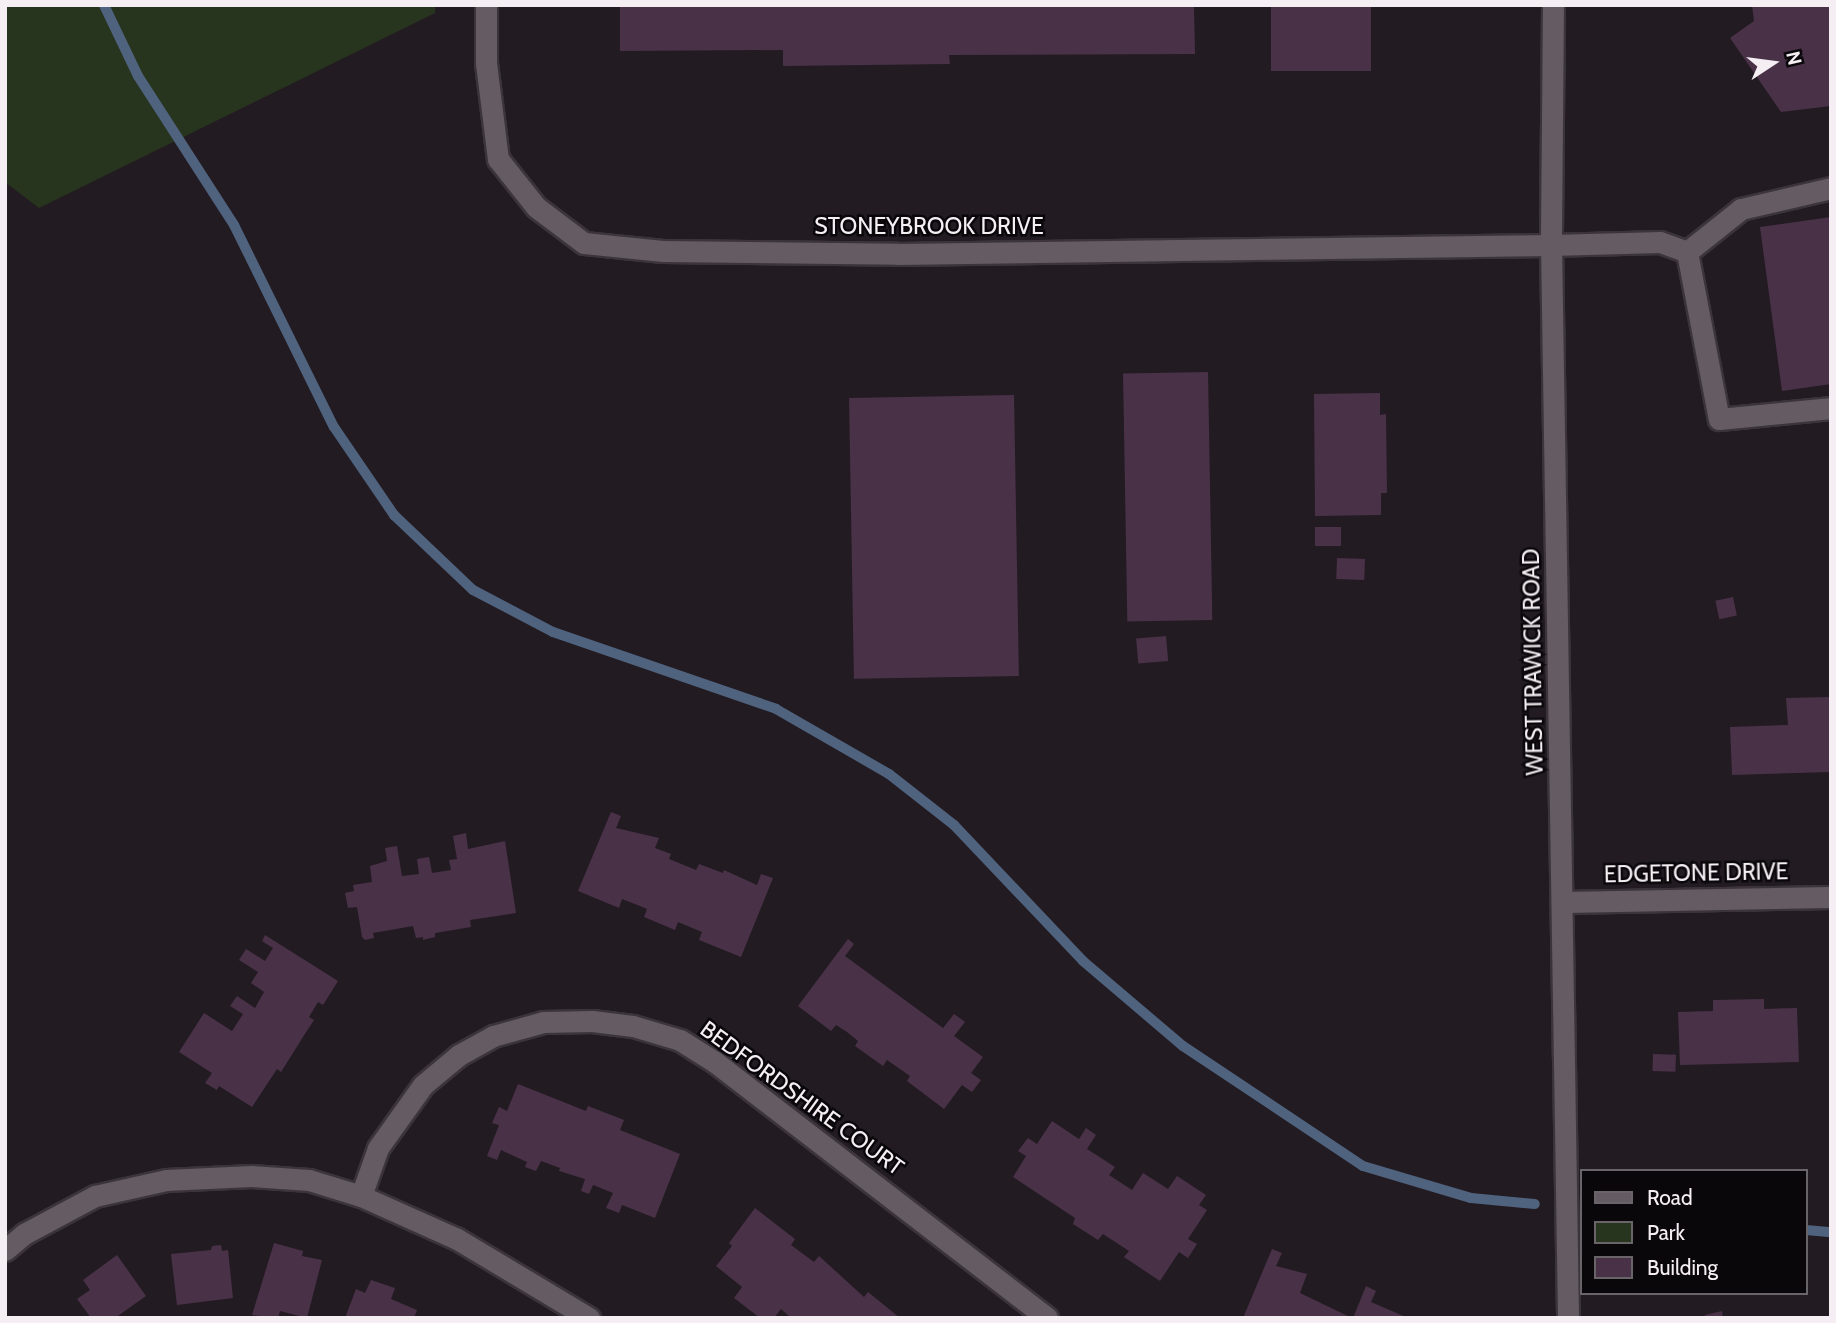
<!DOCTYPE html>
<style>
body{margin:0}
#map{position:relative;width:1836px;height:1323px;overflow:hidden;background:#231b22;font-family:Cabin,sans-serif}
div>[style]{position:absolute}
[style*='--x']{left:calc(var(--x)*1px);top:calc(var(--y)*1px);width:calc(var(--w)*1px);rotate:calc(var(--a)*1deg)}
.green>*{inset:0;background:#28351e}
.stream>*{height:10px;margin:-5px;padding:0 5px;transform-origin:5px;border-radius:5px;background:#4f627e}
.building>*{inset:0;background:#493148;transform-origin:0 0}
.roads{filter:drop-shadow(2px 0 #3b353a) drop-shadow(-2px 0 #3b353a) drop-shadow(0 2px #3b353a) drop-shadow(0 -2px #3b353a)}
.lane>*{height:21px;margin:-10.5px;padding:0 10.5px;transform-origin:10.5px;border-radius:10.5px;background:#645b63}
.street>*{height:21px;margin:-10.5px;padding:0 10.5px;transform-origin:10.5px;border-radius:10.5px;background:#645b63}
.secondary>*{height:21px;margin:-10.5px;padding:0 10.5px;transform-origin:10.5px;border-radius:10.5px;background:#645b63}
span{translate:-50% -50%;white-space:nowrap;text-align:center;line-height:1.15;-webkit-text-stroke:5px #0a070a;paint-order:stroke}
.street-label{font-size:23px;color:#f5eff4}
.frame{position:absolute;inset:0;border:7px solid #f5eff4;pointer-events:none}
.legend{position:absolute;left:1580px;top:1169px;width:228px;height:126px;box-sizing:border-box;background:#0a070a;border:2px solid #686468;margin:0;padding:9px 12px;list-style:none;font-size:21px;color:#f5eff4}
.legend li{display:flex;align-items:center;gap:14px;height:35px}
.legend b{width:35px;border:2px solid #686468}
.north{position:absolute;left:1738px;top:28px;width:70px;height:70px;-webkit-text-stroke:5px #0a070a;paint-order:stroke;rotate:77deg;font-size:19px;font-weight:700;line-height:28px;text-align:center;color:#f5eff4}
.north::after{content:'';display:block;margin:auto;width:24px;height:32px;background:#f5eff4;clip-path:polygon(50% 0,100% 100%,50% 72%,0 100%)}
</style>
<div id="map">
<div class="green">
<div style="clip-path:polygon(5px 5px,435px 5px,435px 13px,39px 208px,5px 182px)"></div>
</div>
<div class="stream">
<div style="--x:104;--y:5;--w:79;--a:64.4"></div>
<div style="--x:138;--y:76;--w:177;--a:57.2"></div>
<div style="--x:234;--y:225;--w:225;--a:63.7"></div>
<div style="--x:334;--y:427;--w:107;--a:55.7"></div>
<div style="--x:394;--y:515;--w:109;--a:43.5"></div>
<div style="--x:473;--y:590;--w:90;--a:27.7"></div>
<div style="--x:553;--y:632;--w:236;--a:19"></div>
<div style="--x:776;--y:709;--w:130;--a:29.9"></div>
<div style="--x:889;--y:774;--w:83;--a:38.1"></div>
<div style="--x:954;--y:825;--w:187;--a:46.5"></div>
<div style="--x:1083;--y:961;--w:131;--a:40.4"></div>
<div style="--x:1183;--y:1046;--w:216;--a:33.7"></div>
<div style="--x:1363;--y:1166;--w:113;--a:16.5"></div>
<div style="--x:1471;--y:1198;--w:64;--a:5.4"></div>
<div style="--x:1806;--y:1230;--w:25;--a:5"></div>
</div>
<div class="building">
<div style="clip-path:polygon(620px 5px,1194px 5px,1195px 54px,949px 55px,950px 64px,783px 66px,783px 50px,620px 51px)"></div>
<div style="left:1271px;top:5px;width:100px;height:66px"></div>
<div style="clip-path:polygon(1752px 5px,1831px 5px,1831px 106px,1781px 112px,1730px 38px,1754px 21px)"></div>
<div style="clip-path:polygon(1831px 217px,1831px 384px,1782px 391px,1760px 227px)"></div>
<div style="left:1208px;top:372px;width:248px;height:85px;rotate:89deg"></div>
<div style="clip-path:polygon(1380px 393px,1380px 415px,1386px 414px,1387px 493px,1381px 493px,1381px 515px,1315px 516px,1314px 394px)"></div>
<div style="left:1014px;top:395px;width:281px;height:165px;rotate:89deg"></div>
<div style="left:1315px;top:527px;width:26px;height:19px"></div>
<div style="left:1337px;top:558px;width:28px;height:21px;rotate:2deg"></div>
<div style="left:1733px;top:597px;width:19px;height:18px;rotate:78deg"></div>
<div style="left:1166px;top:636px;width:25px;height:30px;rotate:85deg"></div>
<div style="clip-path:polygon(1831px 697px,1831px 772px,1732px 775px,1730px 727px,1788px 725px,1786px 698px)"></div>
<div style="clip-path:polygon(611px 812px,621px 816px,616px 828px,659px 838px,655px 848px,671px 854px,669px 859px,696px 870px,699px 864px,723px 873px,724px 870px,757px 885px,761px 874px,773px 878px,741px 957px,699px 940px,702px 932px,678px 922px,675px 930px,644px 917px,647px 909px,640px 906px,622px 899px,619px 908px,578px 891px)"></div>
<div style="clip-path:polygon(466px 833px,468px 849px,505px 841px,516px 913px,470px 920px,471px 927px,435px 933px,435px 937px,423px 940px,423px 937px,416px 938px,413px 926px,373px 933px,374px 938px,365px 940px,362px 937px,357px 907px,348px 908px,345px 893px,354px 891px,353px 885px,372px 882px,370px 866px,387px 861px,385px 848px,397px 846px,402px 876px,419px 874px,417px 859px,429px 857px,432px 873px,451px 870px,449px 860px,457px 859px,453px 836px)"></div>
<div style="clip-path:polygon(265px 935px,338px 981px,323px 1005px,318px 1002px,309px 1017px,314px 1020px,303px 1037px,281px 1072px,277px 1069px,252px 1107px,219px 1086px,217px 1090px,205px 1083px,212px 1073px,179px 1052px,204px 1013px,232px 1031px,243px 1014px,230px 1006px,237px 996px,255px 1008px,264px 992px,251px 983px,258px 972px,239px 960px,246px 949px,265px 961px,273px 948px,262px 941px)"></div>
<div style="clip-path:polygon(848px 939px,854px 944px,845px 956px,943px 1028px,954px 1014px,965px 1022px,954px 1036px,983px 1057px,971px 1073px,981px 1080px,972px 1092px,962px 1085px,944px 1109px,907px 1081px,910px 1076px,887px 1060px,883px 1066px,855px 1046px,858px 1041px,847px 1032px,836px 1025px,831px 1031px,798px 1006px)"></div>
<div style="clip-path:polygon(1764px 999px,1764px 1009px,1797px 1008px,1799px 1062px,1680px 1065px,1678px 1012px,1713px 1011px,1713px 1000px)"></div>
<div style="left:1653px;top:1054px;width:23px;height:17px;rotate:2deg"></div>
<div style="clip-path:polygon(518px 1084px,586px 1111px,588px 1106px,624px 1120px,620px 1130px,680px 1154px,655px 1218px,622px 1205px,619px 1213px,606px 1208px,613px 1193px,593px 1185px,589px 1194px,581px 1191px,585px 1179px,559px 1171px,560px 1168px,541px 1161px,536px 1171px,525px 1167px,527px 1162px,501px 1150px,497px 1160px,487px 1156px,499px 1125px,492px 1123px,499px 1107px,507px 1111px)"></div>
<div style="clip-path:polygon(1052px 1121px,1079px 1139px,1086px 1128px,1096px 1135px,1087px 1149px,1115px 1167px,1109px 1175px,1132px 1190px,1143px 1173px,1168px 1189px,1177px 1176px,1206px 1195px,1199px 1205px,1207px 1210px,1188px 1239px,1197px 1244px,1188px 1258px,1179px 1252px,1160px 1281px,1124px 1257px,1129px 1251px,1103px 1234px,1098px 1240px,1073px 1224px,1075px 1218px,1013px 1177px,1026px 1156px,1018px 1151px,1028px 1138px,1037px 1144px)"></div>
<div style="clip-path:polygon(755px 1208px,795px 1239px,791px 1245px,814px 1262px,819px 1256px,864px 1297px,868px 1292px,900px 1318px,791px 1318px,781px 1309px,774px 1318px,760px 1318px,734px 1298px,742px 1287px,716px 1266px,732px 1246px,729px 1243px)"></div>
<div style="clip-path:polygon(274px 1243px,303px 1251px,302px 1256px,322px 1260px,307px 1318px,280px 1311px,278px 1318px,252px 1315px)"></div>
<div style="clip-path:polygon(221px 1245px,222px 1251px,228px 1250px,233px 1298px,177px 1305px,171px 1254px,211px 1250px,212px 1246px)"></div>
<div style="clip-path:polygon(1272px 1249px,1282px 1253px,1276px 1266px,1307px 1274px,1300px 1293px,1352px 1318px,1243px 1318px)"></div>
<div style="clip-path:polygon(117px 1255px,146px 1296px,115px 1318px,91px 1318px,77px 1299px,90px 1290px,83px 1280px)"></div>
<div style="clip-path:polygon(371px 1280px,395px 1288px,391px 1299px,417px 1310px,414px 1318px,345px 1318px,356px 1289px,365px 1293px)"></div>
<div style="clip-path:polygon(1366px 1286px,1376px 1291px,1371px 1302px,1408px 1318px,1353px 1318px)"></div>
<div style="clip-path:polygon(1722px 1311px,1723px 1318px,1705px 1318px,1705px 1315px)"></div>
</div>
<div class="roads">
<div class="lane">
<div style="--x:1551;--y:245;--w:109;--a:-1.6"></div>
<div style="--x:1660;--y:242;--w:29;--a:20"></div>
<div style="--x:1687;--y:252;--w:170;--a:79.2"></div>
<div style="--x:1719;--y:419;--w:113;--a:-5.6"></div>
<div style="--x:1687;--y:252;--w:69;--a:-38.5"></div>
<div style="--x:1741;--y:209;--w:92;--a:-13.1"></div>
</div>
<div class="street">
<div style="--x:486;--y:5;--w:58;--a:90"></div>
<div style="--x:486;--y:63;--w:97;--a:82.9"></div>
<div style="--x:498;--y:159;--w:61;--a:51.6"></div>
<div style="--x:536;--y:207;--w:60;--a:36.9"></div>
<div style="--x:584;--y:243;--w:79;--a:5.8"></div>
<div style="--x:663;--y:251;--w:235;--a:0.7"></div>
<div style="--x:898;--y:254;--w:653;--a:-0.79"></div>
<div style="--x:1562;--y:902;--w:269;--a:-1.1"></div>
<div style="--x:361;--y:1196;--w:51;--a:-70.5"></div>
<div style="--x:378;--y:1148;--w:77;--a:-54.5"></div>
<div style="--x:423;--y:1085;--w:47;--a:-39.8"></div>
<div style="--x:459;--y:1055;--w:39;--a:-29"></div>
<div style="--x:493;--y:1036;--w:52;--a:-15.6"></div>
<div style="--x:543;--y:1022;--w:49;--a:-1.2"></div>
<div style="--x:592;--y:1021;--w:41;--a:7"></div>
<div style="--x:633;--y:1026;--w:49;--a:16.6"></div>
<div style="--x:680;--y:1040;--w:41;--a:32.2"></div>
<div style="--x:715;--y:1062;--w:419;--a:37.6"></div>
<div style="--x:5;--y:1250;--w:25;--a:-40"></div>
<div style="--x:24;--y:1234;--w:81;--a:-28.2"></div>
<div style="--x:95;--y:1196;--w:73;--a:-12.7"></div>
<div style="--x:166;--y:1180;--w:85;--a:-2.7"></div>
<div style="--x:251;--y:1176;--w:58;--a:3.9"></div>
<div style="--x:309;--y:1180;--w:54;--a:17.1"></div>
<div style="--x:361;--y:1196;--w:105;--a:24.1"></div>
<div style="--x:457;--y:1239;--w:154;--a:30.9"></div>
</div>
<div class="secondary">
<div style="--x:1553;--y:5;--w:240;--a:90.5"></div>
<div style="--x:1551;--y:245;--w:1073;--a:89.09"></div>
</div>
</div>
<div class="street-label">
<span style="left:929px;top:226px">STONEYBROOK DRIVE</span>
<span style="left:1533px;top:662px;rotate:-91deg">WEST TRAWICK ROAD</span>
<span style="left:1696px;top:873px;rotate:-1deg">EDGETONE DRIVE</span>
<span style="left:802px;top:1098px;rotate:36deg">BEDFORDSHIRE COURT</span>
</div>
<div class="frame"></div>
<ul class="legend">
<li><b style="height:9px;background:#645b63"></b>Road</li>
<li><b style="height:19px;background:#28351e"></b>Park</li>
<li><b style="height:19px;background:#493148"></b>Building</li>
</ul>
<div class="north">N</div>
</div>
